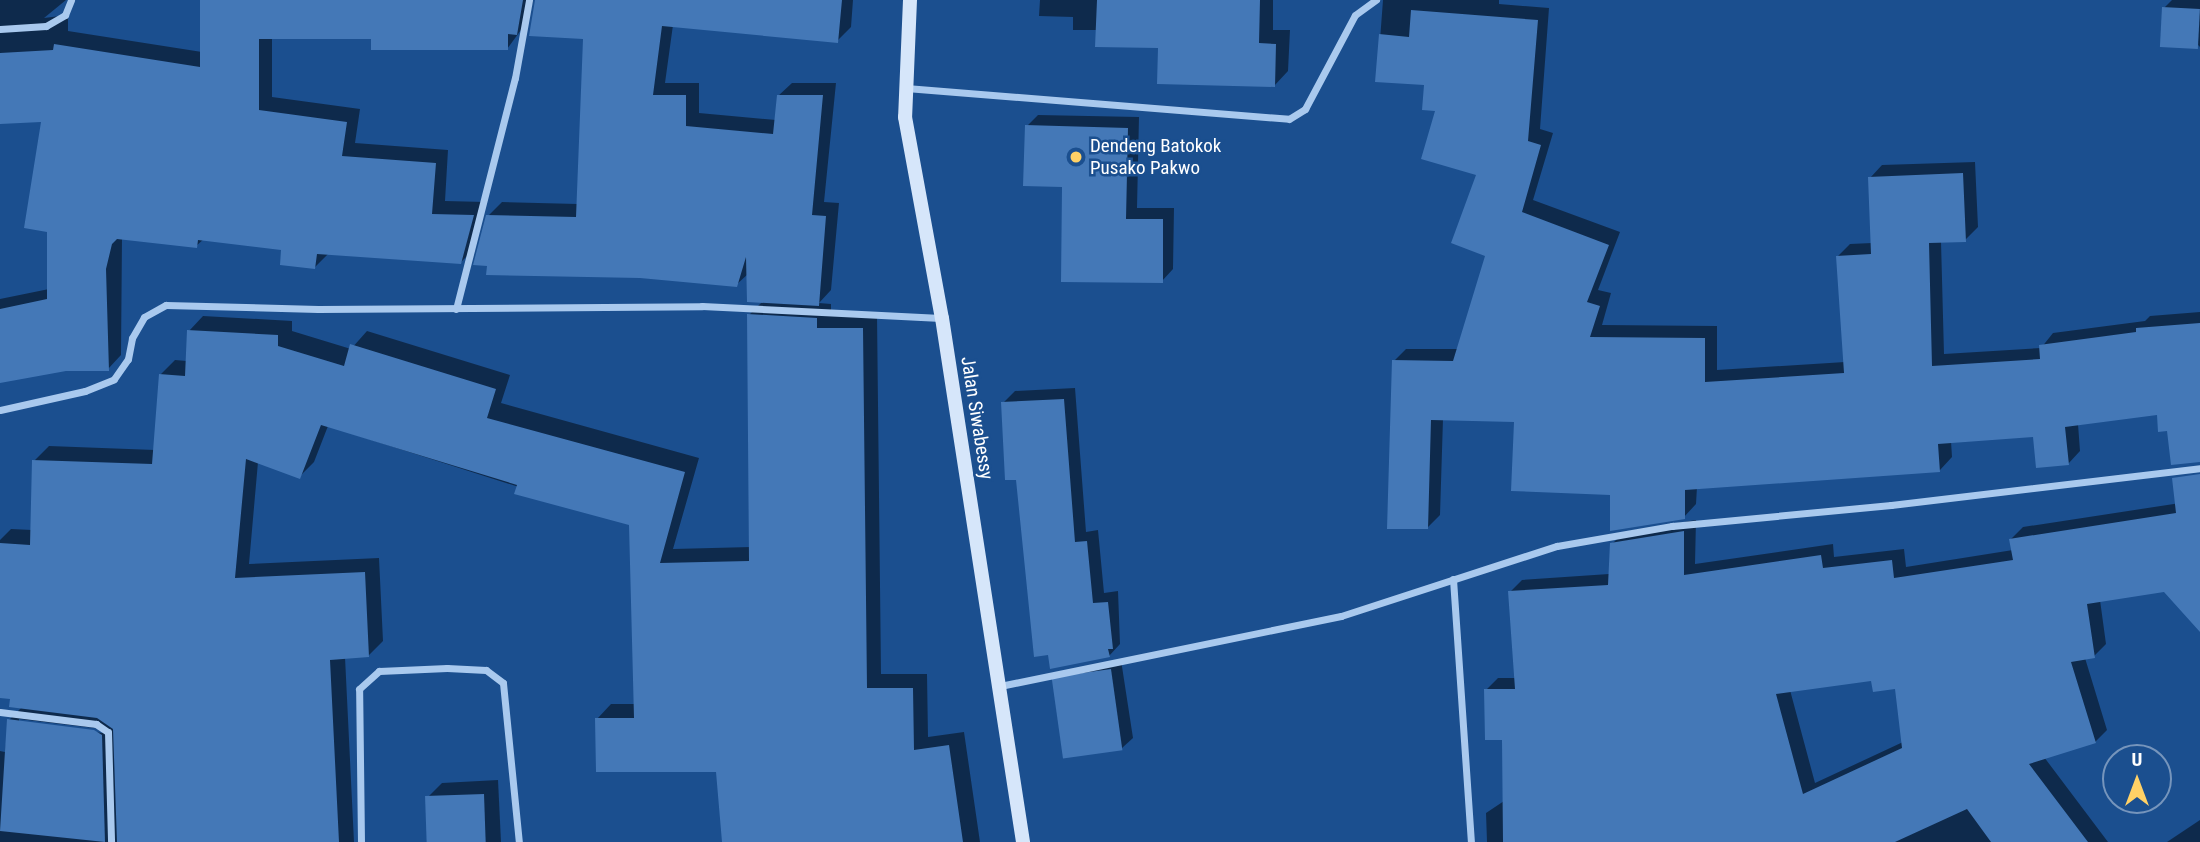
<!DOCTYPE html>
<style>
body{margin:0}
#map{position:relative;width:2200px;height:842px;overflow:hidden;background:#1b4f8f;font-family:"Roboto Condensed",sans-serif}
div>[style]{position:absolute}
[style*='--x']{left:calc(var(--x)*1px);top:calc(var(--y)*1px);width:calc(var(--w)*1px);rotate:calc(var(--a)*1deg)}
.shadow>*{inset:0;background:#0007}
.building>*{inset:0;background:#4478b7;transform-origin:0 0}
.minor>*{height:7px;margin:-3.5px;padding:0 3.5px;transform-origin:3.5px;border-radius:3.5px;background:#a9c9ee}
.secondary>*{height:14px;margin:-7px;padding:0 7px;transform-origin:7px;border-radius:7px;background:#d6e6fa}
.dots>*{width:19px;height:19px;translate:-50% -50%;box-sizing:border-box;border:4px solid #1b4f8f;border-radius:50%}
span{translate:-50% -50%;white-space:nowrap;text-align:center;line-height:1.15;-webkit-text-stroke:5px #1b4f8f;paint-order:stroke}
.poi-label{font-size:19px;color:#fff}
.left{translate:0 -50%;text-align:left}
.street-label{font-size:19px;color:#fff}
.north{position:absolute;left:2102px;top:744px;width:70px;height:70px;box-sizing:border-box;background:#1b4f8f;border:2px solid #7695bc;border-radius:50%;rotate:0deg;font-size:19px;font-weight:700;line-height:28px;text-align:center;color:#fff}
.north::after{content:'';display:block;margin:auto;width:24px;height:32px;background:#ffd166;clip-path:polygon(50% 0,100% 100%,50% 72%,0 100%)}
</style>
<div id="map">
<div class="shadow">
<div style="clip-path:polygon(0 0,66px 0,44px 18px,68px 15px,68px 31px,202px 52px,202px 0,533px 0,529px 19px,507px 49px,373px 37px,272px 37px,272px 97px,360px 109px,355px 143px,448px 150px,445px 201px,486px 202px,474px 249px,460px 263px,329px 253px,314px 268px,283px 248px,204px 239px,196px 246px,122px 238px,121px 355px,108px 369px,65px 369px,0 382px,0 299px,49px 289px,43px 120px,0 122px)"></div>
<div style="clip-path:polygon(evenodd,537px 0,853px 0,851px 27px,837px 41px,673px 25px,665px 83px,699px 83px,699px 113px,776px 120px,778px 96px,792px 83px,836px 83px,824px 202px,839px 203px,831px 290px,819px 303px,831px 304px,831px 314px,877px 314px,881px 674px,927px 674px,928px 737px,964px 732px,980px 842px,724px 842px,718px 771px,597px 719px,611px 704px,636px 704px,631px 523px,328px 426px,314px 462px,299px 477px,258px 462px,249px 564px,379px 558px,383px 641px,368px 656px,345px 657px,354px 842px,0 842px,0 751px,5px 752px,9px 720px,22px 707px,12px 697px,0 696px,0 540px,11px 529px,32px 530px,34px 461px,49px 446px,155px 450px,160px 375px,175px 360px,187px 361px,189px 331px,203px 316px,292px 321px,292px 331px,351px 349px,367px 331px,510px 375px,501px 403px,699px 458px,673px 549px,751px 547px,749px 315px,763px 301px,748px 274px,736px 285px,488px 216px,502px 202px,578px 204px,585px 38px,537px 0,19px 719px,103px 729px,102px 733px,19px 722px,19px 719px)"></div>
<div style="clip-path:polygon(1040px 0,1273px 0,1273px 30px,1290px 30px,1288px 71px,1274px 86px,1160px 47px,1098px 30px,1073px 30px,1073px 17px,1039px 16px)"></div>
<div style="clip-path:polygon(1383px 0,1499px 0,1499px 4px,1549px 8px,1540px 129px,1553px 133px,1533px 200px,1620px 232px,1598px 290px,1611px 293px,1602px 325px,1717px 326px,1717px 370px,1845px 362px,1837px 257px,1850px 244px,1872px 243px,1870px 178px,1882px 165px,1975px 162px,1978px 227px,1965px 240px,1941px 241px,1944px 354px,2041px 348px,2053px 333px,2145px 321px,2150px 316px,2200px 312px,2200px 452px,2168px 429px,2158px 413px,2078px 424px,2080px 451px,2068px 464px,2034px 436px,1951px 441px,1952px 457px,1940px 470px,1697px 487px,1696px 504px,1684px 517px,1612px 493px,1516px 421px,1443px 419px,1440px 515px,1428px 527px,1394px 361px,1406px 349px,1459px 349px,1487px 255px,1479px 174px,1426px 84px,1377px 80px)"></div>
<div style="clip-path:polygon(2172px 0,2200px 0,2200px 47px,2164px 8px)"></div>
<div style="clip-path:polygon(1038px 115px,1139px 117px,1137px 208px,1174px 208px,1173px 269px,1162px 281px,1064px 185px,1027px 126px)"></div>
<div style="clip-path:polygon(1075px 388px,1086px 532px,1098px 530px,1104px 593px,1118px 591px,1120px 644px,1109px 656px,1018px 478px,1003px 403px,1015px 391px)"></div>
<div style="clip-path:polygon(evenodd,2200px 500px,2200px 630px,2164px 590px,2100px 600px,2106px 644px,2094px 656px,2085px 658px,2107px 730px,2095px 742px,2044px 757px,2108px 842px,1487px 842px,1486px 813px,1504px 801px,1503px 738px,1486px 690px,1498px 678px,1516px 678px,1510px 592px,1522px 580px,1609px 574px,1612px 544px,1624px 532px,1696px 520px,1695px 564px,1833px 544px,1834px 557px,1904px 549px,1906px 567px,2013px 550px,2011px 539px,2023px 527px,2200px 500px,1873px 679px,1896px 687px,1903px 742px,1815px 783px,1790px 690px,1873px 679px)"></div>
<div style="clip-path:polygon(1121px 660px,1133px 738px,1122px 748px,1054px 682px,1064px 672px)"></div>
<div style="clip-path:polygon(498px 780px,501px 842px,429px 842px,427px 798px,442px 783px)"></div>
<div style="clip-path:polygon(2200px 820px,2200px 842px,2167px 842px)"></div>
</div>
<div class="building">
<div style="clip-path:polygon(200px 0,523px 0,517px 35px,508px 34px,508px 50px,371px 50px,371px 39px,259px 39px,259px 110px,347px 122px,342px 156px,436px 163px,432px 214px,474px 215px,461px 264px,317px 254px,315px 269px,280px 265px,281px 250px,198px 240px,197px 248px,117px 239px,112px 244px,106px 269px,109px 371px,66px 371px,0 383px,0 309px,47px 299px,47px 232px,24px 228px,41px 122px,0 124px,0 53px,53px 50px,54px 44px,200px 67px)"></div>
<div style="clip-path:polygon(535px 0,842px 0,838px 43px,662px 26px,653px 95px,686px 95px,686px 126px,773px 134px,777px 95px,823px 95px,812px 215px,826px 216px,819px 306px,747px 302px,746px 257px,737px 287px,640px 278px,486px 275px,487px 266px,473px 265px,486px 215px,576px 217px,583px 39px,529px 36px)"></div>
<div style="clip-path:polygon(1097px 0,1260px 0,1259px 43px,1276px 44px,1275px 87px,1157px 84px,1158px 48px,1095px 47px)"></div>
<div style="left:2162px;top:7px;width:38px;height:40px;rotate:3deg"></div>
<div style="clip-path:polygon(1411px 10px,1538px 20px,1528px 141px,1541px 145px,1522px 212px,1609px 245px,1587px 302px,1600px 306px,1590px 337px,1705px 338px,1705px 382px,1844px 373px,1836px 256px,1871px 254px,1868px 177px,1963px 173px,1966px 242px,1929px 243px,1932px 366px,2040px 359px,2039px 345px,2136px 332px,2136px 328px,2200px 323px,2200px 462px,2171px 465px,2167px 431px,2158px 432px,2157px 415px,2065px 427px,2069px 465px,2036px 468px,2033px 437px,1938px 444px,1940px 472px,1685px 490px,1685px 519px,1610px 531px,1610px 495px,1511px 491px,1514px 422px,1431px 420px,1428px 529px,1387px 529px,1392px 360px,1453px 361px,1485px 256px,1451px 243px,1476px 175px,1421px 159px,1435px 111px,1422px 110px,1424px 85px,1375px 82px,1379px 34px,1409px 37px)"></div>
<div style="clip-path:polygon(1025px 125px,1128px 128px,1126px 219px,1163px 219px,1163px 283px,1061px 282px,1062px 187px,1023px 186px)"></div>
<div style="clip-path:polygon(747px 314px,817px 318px,817px 328px,863px 328px,867px 688px,913px 688px,914px 750px,949px 745px,963px 842px,722px 842px,716px 772px,596px 772px,595px 718px,634px 718px,629px 525px,514px 494px,517px 485px,321px 425px,300px 479px,246px 459px,235px 578px,365px 572px,369px 657px,330px 660px,339px 842px,117px 842px,113px 729px,97px 718px,9px 707px,10px 699px,0 698px,0 543px,30px 545px,32px 460px,152px 464px,159px 374px,185px 376px,187px 330px,278px 335px,278px 346px,344px 366px,350px 344px,496px 389px,487px 418px,685px 472px,660px 563px,749px 561px)"></div>
<div style="clip-path:polygon(1064px 399px,1075px 542px,1087px 541px,1093px 603px,1108px 602px,1113px 649px,1108px 649px,1110px 657px,1050px 669px,1048px 655px,1034px 657px,1016px 480px,1005px 480px,1001px 402px)"></div>
<div style="clip-path:polygon(evenodd,2200px 474px,2200px 632px,2164px 592px,2087px 604px,2095px 658px,2071px 662px,2096px 743px,2029px 764px,2088px 842px,1991px 842px,1967px 809px,1895px 842px,1503px 842px,1502px 740px,1485px 740px,1484px 689px,1515px 689px,1508px 591px,1608px 585px,1610px 543px,1684px 531px,1684px 575px,1821px 555px,1823px 568px,1892px 560px,1894px 578px,2013px 560px,2009px 539px,2176px 513px,2172px 478px,2200px 474px,1871px 681px,1873px 692px,1895px 689px,1902px 748px,1803px 794px,1776px 694px,1871px 681px)"></div>
<div style="left:1111px;top:669px;width:82px;height:60px;rotate:82deg"></div>
<div style="clip-path:polygon(7px 719px,94px 730px,102px 735px,105px 842px,0 831px)"></div>
<div style="left:484px;top:794px;width:48px;height:59px;rotate:88deg"></div>
</div>
<div class="minor">
<div style="--x:0;--y:29;--w:46;--a:-3.7"></div>
<div style="--x:46;--y:26;--w:22;--a:-30"></div>
<div style="--x:65;--y:15;--w:16;--a:-68"></div>
<div style="--x:906;--y:88;--w:384;--a:4.6"></div>
<div style="--x:1289;--y:119;--w:19;--a:-32"></div>
<div style="--x:1305;--y:109;--w:106;--a:-62"></div>
<div style="--x:1355;--y:15;--w:26;--a:-36"></div>
<div style="--x:456;--y:309;--w:238;--a:-75.7"></div>
<div style="--x:515;--y:78;--w:79;--a:-79.8"></div>
<div style="--x:0;--y:410;--w:87;--a:-12.6"></div>
<div style="--x:85;--y:391;--w:31;--a:-22"></div>
<div style="--x:114;--y:379;--w:24;--a:-55"></div>
<div style="--x:128;--y:359;--w:21;--a:-79"></div>
<div style="--x:132;--y:338;--w:24;--a:-60"></div>
<div style="--x:144;--y:317;--w:25;--a:-29"></div>
<div style="--x:166;--y:305;--w:152;--a:1.5"></div>
<div style="--x:318;--y:309;--w:384;--a:-0.4"></div>
<div style="--x:702;--y:306;--w:239;--a:2.9"></div>
<div style="--x:1453;--y:579;--w:264;--a:86.1"></div>
<div style="--x:1000;--y:686;--w:348;--a:-11.6"></div>
<div style="--x:1341;--y:616;--w:227;--a:-18"></div>
<div style="--x:1557;--y:546;--w:117;--a:-9.9"></div>
<div style="--x:1672;--y:526;--w:220;--a:-5.5"></div>
<div style="--x:1891;--y:505;--w:311;--a:-6.8"></div>
<div style="--x:0;--y:712;--w:97;--a:7.1"></div>
<div style="--x:96;--y:724;--w:14;--a:34"></div>
<div style="--x:108;--y:732;--w:110;--a:88.4"></div>
<div style="--x:361;--y:842;--w:153;--a:-90.7"></div>
<div style="--x:359;--y:689;--w:27;--a:-42"></div>
<div style="--x:379;--y:671;--w:68;--a:-2.5"></div>
<div style="--x:447;--y:668;--w:39;--a:3"></div>
<div style="--x:486;--y:670;--w:21;--a:37"></div>
<div style="--x:503;--y:683;--w:160;--a:84.3"></div>
</div>
<div class="secondary">
<div style="--x:910;--y:0;--w:117;--a:92.4"></div>
<div style="--x:905;--y:117;--w:204;--a:79.6"></div>
<div style="--x:942;--y:318;--w:530;--a:81.21"></div>
</div>
<div class="dots">
<div style="left:1076px;top:157px;background:#ffd166"></div>
</div>
<div class="poi-label">
<span class="left" style="left:1090px;top:157px">Dendeng Batokok<br>Pusako Pakwo</span>
</div>
<div class="street-label">
<span style="left:977px;top:418px;rotate:81deg">Jalan Siwabessy</span>
</div>
<div class="north">U</div>
</div>
